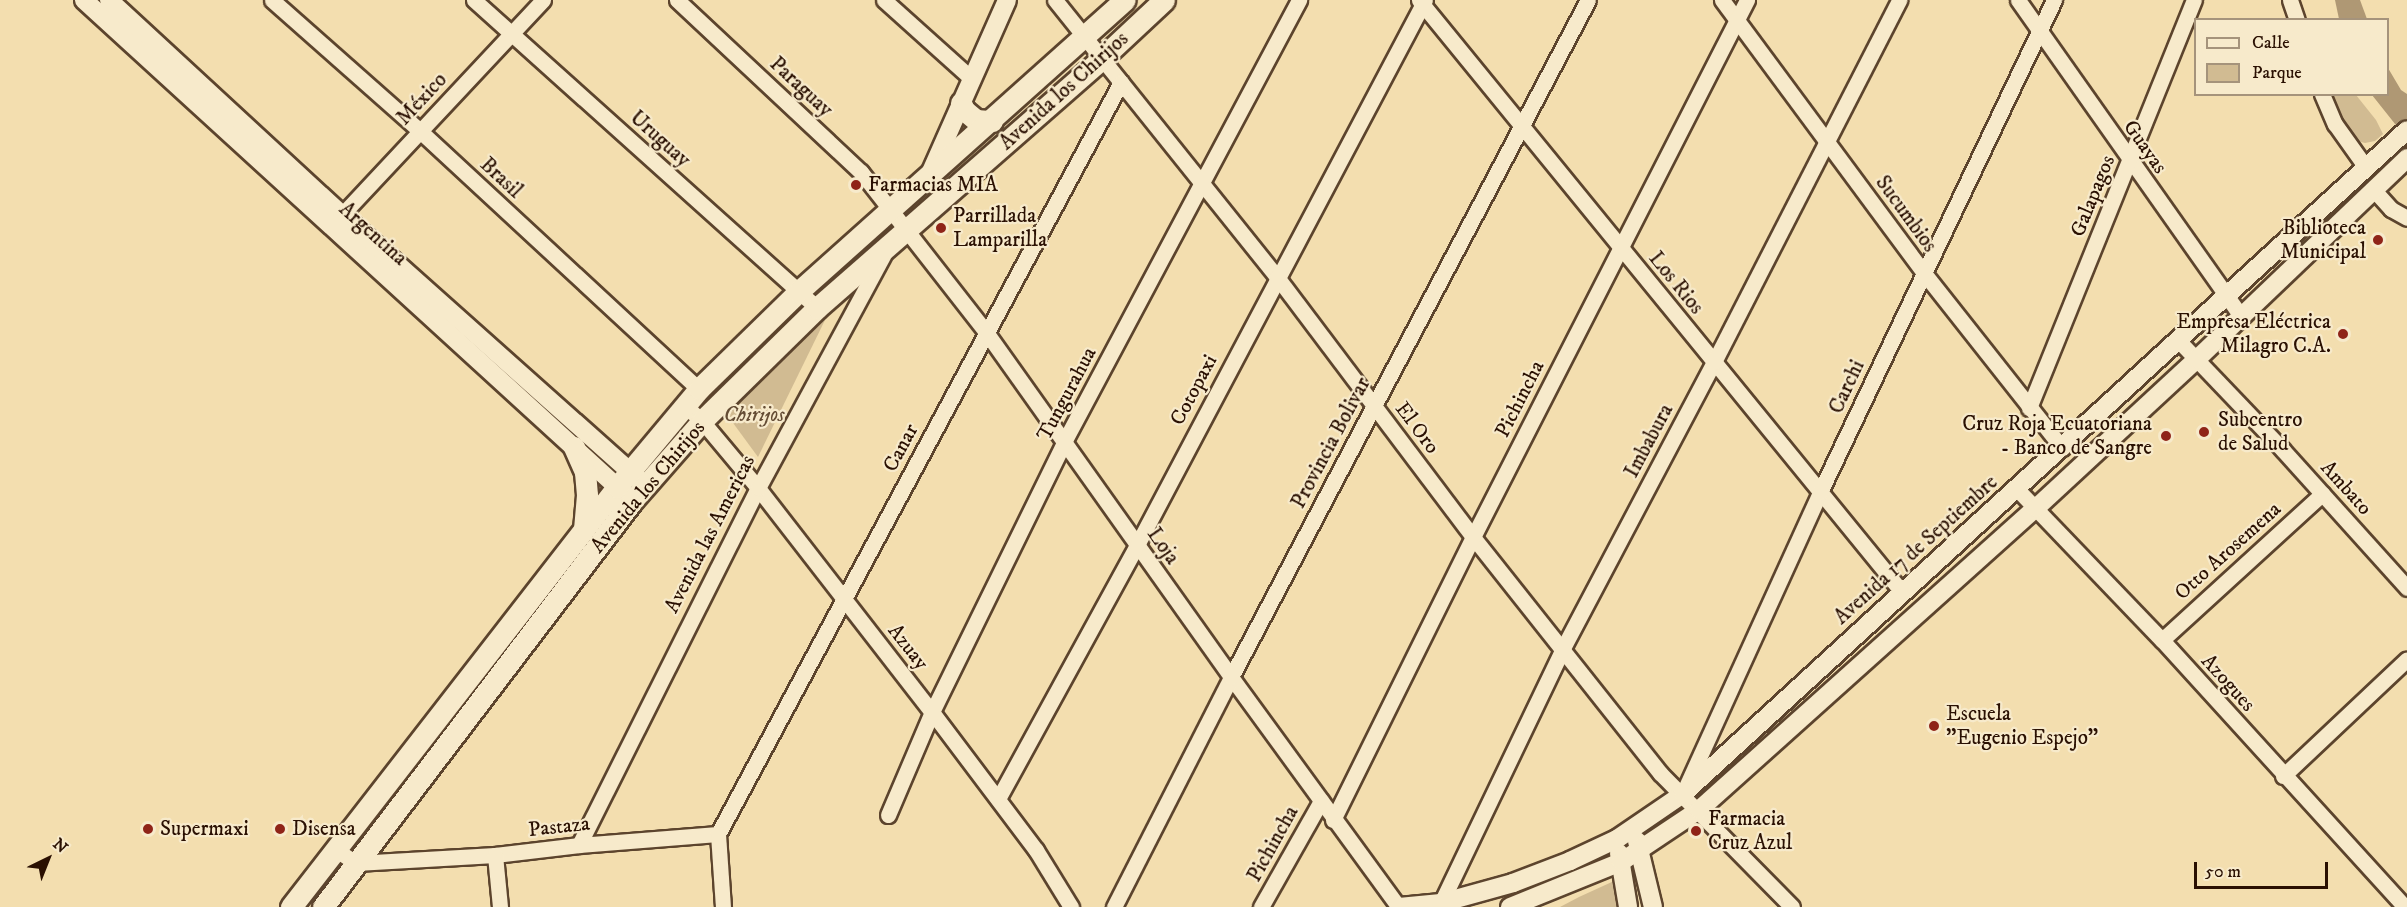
<!DOCTYPE html>
<meta charset="utf-8">
<style>
body{margin:0}
#map{position:relative;width:2407px;height:907px;overflow:hidden;background:#f3deaf;font-family:"IM FELL DW Pica",serif}
div>[style]{position:absolute}
[style*='--x']{left:calc(var(--x)*1px);top:calc(var(--y)*1px);width:calc(var(--w)*1px);rotate:calc(var(--a)*1deg)}
.green>*{inset:0;background:#d1bb92}
.water>*{inset:0;background:#af9874}
.roads{filter:drop-shadow(2px 0 #5c442d) drop-shadow(-2px 0 #5c442d) drop-shadow(0 2px #5c442d) drop-shadow(0 -2px #5c442d)}
.minor>*{height:15px;margin:-7.5px;padding:0 7.5px;transform-origin:7.5px;border-radius:7.5px;background:#f7eacb}
.tertiary>*{height:18px;margin:-9px;padding:0 9px;transform-origin:9px;border-radius:9px;background:#f7eacb}
.secondary>*{height:21px;margin:-10.5px;padding:0 10.5px;transform-origin:10.5px;border-radius:10.5px;background:#f7eacb}
.dots>*{width:16px;height:16px;translate:-50% -50%;box-sizing:border-box;border:3px solid #f7eacb;border-radius:50%}
span{translate:-50% -50%;white-space:nowrap;text-align:center;line-height:1.15;-webkit-text-stroke:4.5px #f7eacb;paint-order:stroke}
.street-label{font-size:21px;color:#2a1002}
.poi-label{font-size:21px;color:#2a1002}
.left{translate:0 -50%;text-align:left}
.right{translate:-100% -50%;text-align:right}
.park-label{font-size:21px;color:#644c34;font-style:italic}
.legend{position:absolute;left:2194px;top:18px;width:195px;height:78px;box-sizing:border-box;background:#f7eacb;border:2px solid #a5937b;margin:0;padding:8px 10px;list-style:none;font-size:18px;color:#2a1002}
.legend li{display:flex;align-items:center;gap:12px;height:30px}
.legend b{width:30px;border:2px solid #a5937b}
.north{position:absolute;left:18px;top:829px;width:60px;height:60px;-webkit-text-stroke:4px #f7eacb;paint-order:stroke;rotate:43deg;font-size:16px;font-weight:700;line-height:24px;text-align:center;color:#2a1002}
.north::after{content:'';display:block;margin:auto;width:21px;height:27px;background:#2a1002;clip-path:polygon(50% 0,100% 100%,50% 72%,0 100%)}
.scale{position:absolute;left:2194px;top:862px;width:134px;height:27px;box-sizing:border-box;border:3px solid #2a1002;border-top:0;padding-left:8px;font-size:18px;line-height:21px;white-space:nowrap;color:#2a1002;-webkit-text-stroke:4px #f7eacb;paint-order:stroke}
</style>
<div id="map">
<div class="green">
<div style="clip-path:polygon(2328px 95px,2356px 95px,2376px 120px,2383px 134px,2375px 141px,2365px 143px,2354px 140px,2336px 114px)"></div>
<div style="clip-path:polygon(826px 318px,758px 457px,725px 412px)"></div>
<div style="clip-path:polygon(1614px 881px,1618px 907px,1560px 907px,1579px 897px)"></div>
</div>
<div class="water">
<div style="clip-path:polygon(2335px 0,2360px 0,2367px 19px,2339px 19px)"></div>
<div style="clip-path:polygon(2388px 68px,2401px 90px,2407px 94px,2407px 139px,2372px 95px,2388px 94px)"></div>
</div>
<div class="roads">
<div class="minor">
<div style="--x:272;--y:0;--w:198;--a:41.5"></div>
<div style="--x:420;--y:131;--w:380;--a:42.8"></div>
<div style="--x:474;--y:0;--w:461;--a:41.9"></div>
<div style="--x:677;--y:0;--w:252;--a:43.1"></div>
<div style="--x:861;--y:172;--w:203;--a:52"></div>
<div style="--x:986;--y:332;--w:423;--a:54.6"></div>
<div style="--x:1231;--y:677;--w:285;--a:53.9"></div>
<div style="--x:884;--y:0;--w:118;--a:41.9"></div>
<div style="--x:1055;--y:0;--w:355;--a:51.3"></div>
<div style="--x:1277;--y:277;--w:326;--a:53"></div>
<div style="--x:1473;--y:537;--w:301;--a:51.6"></div>
<div style="--x:1660;--y:773;--w:188;--a:45.4"></div>
<div style="--x:1419;--y:0;--w:764;--a:50.79"></div>
<div style="--x:1722;--y:0;--w:340;--a:53.5"></div>
<div style="--x:1924;--y:273;--w:223;--a:51.7"></div>
<div style="--x:2018;--y:0;--w:387;--a:54.8"></div>
<div style="--x:2290;--y:0;--w:21;--a:71"></div>
<div style="--x:2322;--y:94;--w:33;--a:67"></div>
<div style="--x:2335;--y:124;--w:52;--a:54.5"></div>
<div style="--x:2373;--y:189;--w:27;--a:48"></div>
<div style="--x:2391;--y:209;--w:18;--a:29"></div>
<div style="--x:336;--y:221;--w:303;--a:-46.9"></div>
<div style="--x:2178;--y:340;--w:151;--a:46.3"></div>
<div style="--x:2282;--y:449;--w:187;--a:48"></div>
<div style="--x:685;--y:406;--w:23;--a:41"></div>
<div style="--x:702;--y:421;--w:87;--a:50.1"></div>
<div style="--x:758;--y:488;--w:284;--a:52.2"></div>
<div style="--x:932;--y:712;--w:173;--a:53"></div>
<div style="--x:1036;--y:850;--w:67;--a:58.4"></div>
<div style="--x:2029;--y:408;--w:440;--a:-68"></div>
<div style="--x:2017;--y:489;--w:209;--a:46.2"></div>
<div style="--x:2162;--y:640;--w:361;--a:47.7"></div>
<div style="--x:2162;--y:640;--w:217;--a:-42.4"></div>
<div style="--x:2283;--y:776;--w:170;--a:-43.3"></div>
<div style="--x:1684;--y:791;--w:328;--a:-65.5"></div>
<div style="--x:1820;--y:492;--w:545;--a:-64.56"></div>
<div style="--x:998;--y:799;--w:290;--a:-61.3"></div>
<div style="--x:1137;--y:545;--w:616;--a:-62.15"></div>
<div style="--x:888;--y:815;--w:112;--a:-66.9"></div>
<div style="--x:932;--y:712;--w:301;--a:-63.9"></div>
<div style="--x:1064;--y:442;--w:501;--a:-62"></div>
<div style="--x:1333;--y:820;--w:316;--a:-63.7"></div>
<div style="--x:1473;--y:537;--w:603;--a:-62.97"></div>
<div style="--x:718;--y:834;--w:853;--a:-61.81"></div>
<div style="--x:579;--y:845;--w:399;--a:-63.4"></div>
<div style="--x:758;--y:488;--w:264;--a:-61.7"></div>
<div style="--x:335;--y:849;--w:25;--a:34"></div>
<div style="--x:356;--y:863;--w:139;--a:-3.3"></div>
<div style="--x:495;--y:855;--w:85;--a:-6.8"></div>
<div style="--x:579;--y:845;--w:139;--a:-4.5"></div>
<div style="--x:718;--y:834;--w:73;--a:86.1"></div>
<div style="--x:495;--y:855;--w:52;--a:84.5"></div>
<div style="--x:1441;--y:903;--w:280;--a:-64.4"></div>
<div style="--x:1562;--y:650;--w:326;--a:-62.2"></div>
<div style="--x:1714;--y:362;--w:407;--a:-62.9"></div>
<div style="--x:1114;--y:907;--w:258;--a:-63"></div>
<div style="--x:1231;--y:677;--w:765;--a:-62.2"></div>
<div style="--x:1261;--y:907;--w:122;--a:-60.5"></div>
</div>
<div class="tertiary">
<div style="--x:84;--y:0;--w:737;--a:42.41"></div>
<div style="--x:109;--y:0;--w:317;--a:42.7"></div>
<div style="--x:342;--y:215;--w:398;--a:41.7"></div>
<div style="--x:930;--y:174;--w:190;--a:-66.1"></div>
<div style="--x:1637;--y:841;--w:68;--a:76.4"></div>
<div style="--x:1619;--y:853;--w:55;--a:80.5"></div>
<div style="--x:1399;--y:907;--w:42;--a:-5.4"></div>
<div style="--x:1441;--y:903;--w:75;--a:-15.5"></div>
<div style="--x:1513;--y:883;--w:61;--a:-21.1"></div>
<div style="--x:1570;--y:861;--w:52;--a:-25.1"></div>
<div style="--x:1617;--y:839;--w:80;--a:-34.3"></div>
<div style="--x:1683;--y:794;--w:982;--a:-42.52"></div>
<div style="--x:1510;--y:907;--w:120;--a:-22.1"></div>
<div style="--x:1621;--y:862;--w:94;--a:-33.7"></div>
<div style="--x:1699;--y:810;--w:453;--a:-41.9"></div>
<div style="--x:2036;--y:508;--w:219;--a:-42.8"></div>
<div style="--x:2197;--y:359;--w:291;--a:-43.7"></div>
</div>
<div class="secondary">
<div style="--x:961;--y:103;--w:8;--a:67"></div>
<div style="--x:964;--y:110;--w:16;--a:40"></div>
<div style="--x:976;--y:120;--w:16;--a:4"></div>
<div style="--x:574;--y:447;--w:27;--a:66"></div>
<div style="--x:585;--y:472;--w:23;--a:85"></div>
<div style="--x:587;--y:495;--w:33;--a:95"></div>
<div style="--x:291;--y:907;--w:532;--a:-52.18"></div>
<div style="--x:617;--y:487;--w:128;--a:-50.1"></div>
<div style="--x:699;--y:389;--w:139;--a:-44.4"></div>
<div style="--x:798;--y:292;--w:438;--a:-41.8"></div>
<div style="--x:323;--y:907;--w:510;--a:-52.73"></div>
<div style="--x:632;--y:501;--w:106;--a:-48.8"></div>
<div style="--x:702;--y:421;--w:161;--a:-44.5"></div>
<div style="--x:817;--y:308;--w:378;--a:-41.2"></div>
<div style="--x:1101;--y:59;--w:86;--a:-43.1"></div>
</div>
</div>
<div class="dots">
<div style="left:856px;top:185px;background:#8f2418"></div>
<div style="left:941px;top:228px;background:#8f2418"></div>
<div style="left:2378px;top:240px;background:#8f2418"></div>
<div style="left:2343px;top:334px;background:#8f2418"></div>
<div style="left:2204px;top:432px;background:#8f2418"></div>
<div style="left:2166px;top:436px;background:#8f2418"></div>
<div style="left:1934px;top:726px;background:#8f2418"></div>
<div style="left:148px;top:829px;background:#8f2418"></div>
<div style="left:280px;top:829px;background:#8f2418"></div>
<div style="left:1696px;top:831px;background:#8f2418"></div>
</div>
<div class="street-label">
<span style="left:801px;top:87px;rotate:43deg">Paraguay</span>
<span style="left:1064px;top:91px;rotate:-42deg">Avenida los Chirijos</span>
<span style="left:422px;top:99px;rotate:-47deg">México</span>
<span style="left:660px;top:139px;rotate:42deg">Uruguay</span>
<span style="left:2145px;top:147px;rotate:55deg">Guayas</span>
<span style="left:501px;top:178px;rotate:43deg">Brasil</span>
<span style="left:2093px;top:196px;rotate:-68deg">Galapagos</span>
<span style="left:1906px;top:214px;rotate:54deg">Sucumbios</span>
<span style="left:373px;top:234px;rotate:42deg">Argentina</span>
<span style="left:1676px;top:283px;rotate:51deg">Los Rios</span>
<span style="left:1847px;top:387px;rotate:-65deg">Carchi</span>
<span style="left:1194px;top:390px;rotate:-62deg">Cotopaxi</span>
<span style="left:1067px;top:394px;rotate:-62deg">Tungurahua</span>
<span style="left:1520px;top:399px;rotate:-63deg">Pichincha</span>
<span style="left:1417px;top:428px;rotate:53deg">El Oro</span>
<span style="left:1649px;top:441px;rotate:-62deg">Imbabura</span>
<span style="left:1331px;top:443px;rotate:-62deg">Provincia Bolivar</span>
<span style="left:901px;top:448px;rotate:-62deg">Canar</span>
<span style="left:648px;top:487px;rotate:-50deg">Avenida los Chirijos</span>
<span style="left:2346px;top:488px;rotate:48deg">Ambato</span>
<span style="left:710px;top:534px;rotate:-63deg">Avenida las Americas</span>
<span style="left:1163px;top:546px;rotate:55deg">Loja</span>
<span style="left:1916px;top:550px;rotate:-42deg">Avenida 17 de Septiembre</span>
<span style="left:2228px;top:551px;rotate:-42deg">Otto Arosemena</span>
<span style="left:908px;top:647px;rotate:52deg">Azuay</span>
<span style="left:2228px;top:683px;rotate:48deg">Azogues</span>
<span style="left:559px;top:827px;rotate:-6deg">Pastaza</span>
<span style="left:1273px;top:844px;rotate:-61deg">Pichincha</span>
</div>
<div class="poi-label">
<span class="left" style="left:868px;top:185px">Farmacias MIA</span>
<span class="left" style="left:953px;top:228px">Parrillada<br>Lamparilla</span>
<span class="right" style="left:2366px;top:240px">Biblioteca<br>Municipal</span>
<span class="right" style="left:2331px;top:334px">Empresa Eléctrica<br>Milagro C.A.</span>
<span class="left" style="left:2218px;top:432px">Subcentro<br>de Salud</span>
<span class="right" style="left:2152px;top:436px">Cruz Roja Ecuatoriana<br>- Banco de Sangre</span>
<span class="left" style="left:1946px;top:726px">Escuela<br>"Eugenio Espejo"</span>
<span class="left" style="left:1708px;top:831px">Farmacia<br>Cruz Azul</span>
<span class="left" style="left:160px;top:829px">Supermaxi</span>
<span class="left" style="left:292px;top:829px">Disensa</span>
</div>
<div class="park-label">
<span style="left:754px;top:415px">Chirijos</span>
</div>
<ul class="legend">
<li><b style="height:8px;background:#f7eacb"></b>Calle</li>
<li><b style="height:16px;background:#d1bb92"></b>Parque</li>
</ul>
<div class="north">N</div>
<div class="scale">50 m</div>
</div>
